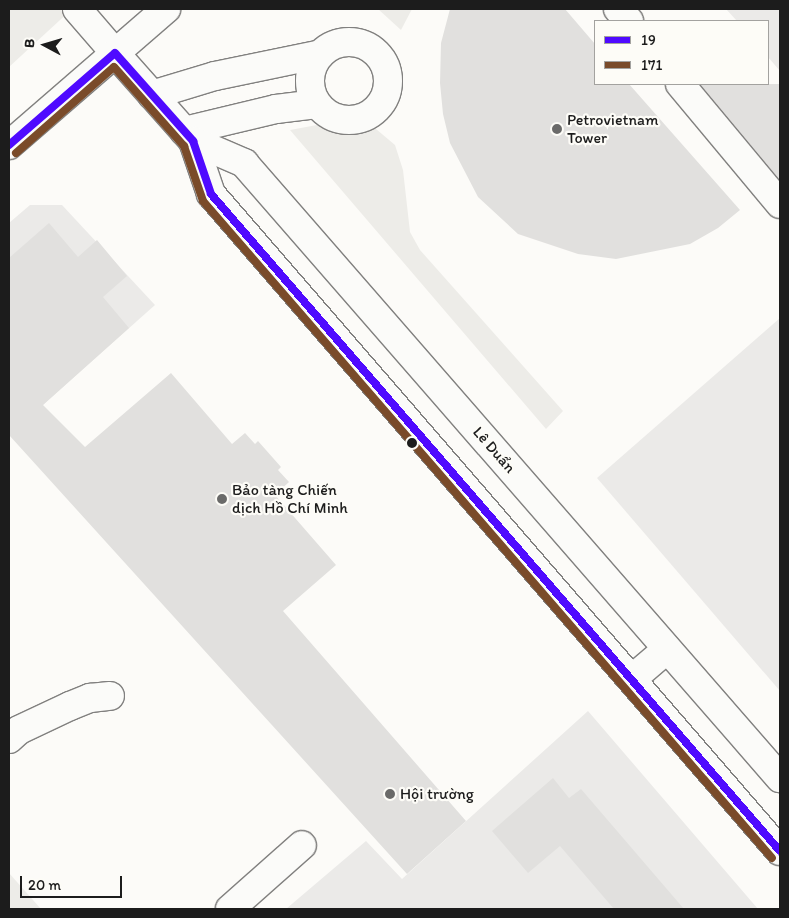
<!DOCTYPE html>
<meta charset="utf-8">
<style>
body{margin:0}
#map{position:relative;width:789px;height:918px;overflow:hidden;background:#fcfbf8;font-family:Itim,sans-serif}
div>[style]{position:absolute}
[style*='--x']{left:calc(var(--x)*1px);top:calc(var(--y)*1px);width:calc(var(--w)*1px);rotate:calc(var(--a)*1deg)}
.built>*{inset:0;background:#ebeae8}
.green>*{inset:0;background:#edece8}
.building>*{inset:0;background:#e1e0de}
.roads{filter:drop-shadow(1px 0 #81807f) drop-shadow(-1px 0 #81807f) drop-shadow(0 1px #81807f) drop-shadow(0 -1px #81807f)}
.minor>*{height:28px;margin:-14px;padding:0 14px;transform-origin:14px;border-radius:14px;background:#fbfbf9}
.minor>.ring{margin:-14px;padding:0;box-sizing:content-box;background:none;border:28px solid #fbfbf9;border-radius:50%}
.major>*{height:28px;margin:-14px;padding:0 14px;transform-origin:14px;border-radius:14px;background:#fbfbf9}
.bus-1>*{height:8px;margin:-4px;padding:0 4px;transform-origin:4px;border-radius:4px;background:#4f0aff}
.bus-2>*{height:8px;margin:-4px;padding:0 4px;transform-origin:4px;border-radius:4px;background:#7a4b2a}
.dots>*{width:14px;height:14px;translate:-50% -50%;box-sizing:border-box;border:2px solid #fdfcf7;border-radius:50%}
span{translate:-50% -50%;white-space:nowrap;text-align:center;line-height:1.15;-webkit-text-stroke:4.5px #fdfcf7;paint-order:stroke}
.poi-label{font-size:16px;color:#1c1c1c}
.left{translate:0 -50%;text-align:left}
.street-label{font-size:16px;color:#1c1c1c}
.frame{position:absolute;inset:0;border:10px solid #1c1c1c;pointer-events:none}
.legend{position:absolute;left:594px;top:20px;width:175px;height:65px;box-sizing:border-box;background:#fdfcf7;border:1px solid #a3a29f;margin:0;padding:6px 9px;list-style:none;font-size:15px;color:#1c1c1c}
.legend li{display:flex;align-items:center;gap:10px;height:25px}
.legend b{width:25px;border:1px solid #a3a29f}
.north{position:absolute;left:20px;top:20px;width:50px;height:50px;-webkit-text-stroke:4px #fdfcf7;paint-order:stroke;rotate:276deg;font-size:14px;font-weight:700;line-height:20px;text-align:center;color:#1c1c1c}
.north::after{content:'';display:block;margin:auto;width:18px;height:22px;background:#1c1c1c;clip-path:polygon(50% 0,100% 100%,50% 72%,0 100%)}
.scale{position:absolute;left:20px;top:876px;width:102px;height:22px;box-sizing:border-box;border:2px solid #1c1c1c;border-top:0;padding-left:6px;font-size:15px;line-height:18px;white-space:nowrap;color:#1c1c1c;-webkit-text-stroke:4px #fdfcf7;paint-order:stroke}
</style>
<div id="map">
<div class="built">
<div style="clip-path:polygon(726px 9px,780px 9px,780px 71px,768px 57px,768px 21px,737px 21px)"></div>
<div style="clip-path:polygon(30px 205px,62px 205px,155px 305px,9px 435px,9px 223px)"></div>
<div style="clip-path:polygon(780px 318px,780px 691px,597px 478px)"></div>
<div style="clip-path:polygon(588px 711px,758px 909px,286px 909px,366px 841px,402px 879px)"></div>
</div>
<div class="green">
<div style="clip-path:polygon(9px 9px,72px 9px,9px 67px)"></div>
<div style="clip-path:polygon(378px 9px,412px 9px,401px 30px)"></div>
<div style="clip-path:polygon(317px 125px,376px 129px,395px 145px,403px 170px,410px 232px,420px 250px,563px 411px,546px 429px,290px 130px)"></div>
<div style="clip-path:polygon(9px 873px,41px 909px,9px 909px)"></div>
</div>
<div class="building">
<div style="clip-path:polygon(450px 9px,565px 9px,595px 44px,595px 84px,629px 84px,740px 210px,718px 228px,690px 244px,616px 259px,578px 254px,518px 234px,478px 197px,450px 143px,443px 114px,440px 83px,441px 43px)"></div>
<div style="clip-path:polygon(700px 84px,780px 84px,780px 180px)"></div>
<div style="clip-path:polygon(49px 223px,78px 257px,97px 240px,127px 276px,103px 297px,129px 328px,43px 405px,85px 447px,171px 373px,232px 444px,245px 433px,255px 444px,258px 441px,281px 467px,278px 470px,289px 482px,275px 495px,336px 565px,283px 611px,466px 821px,407px 874px,9px 435px,9px 258px)"></div>
<div style="clip-path:polygon(553px 778px,569px 798px,581px 789px,684px 909px,614px 909px,560px 846px,528px 873px,492px 831px)"></div>
</div>
<div class="roads">
<div class="minor">
<div style="--x:77;--y:9;--w:58;--a:49.2"></div>
<div style="--x:618;--y:9;--w:16;--a:47"></div>
<div class="ring" style="left:310px;top:42px;width:50px;height:50px"></div>
<div style="--x:680;--y:84;--w:156;--a:50.2"></div>
<div style="--x:152;--y:95;--w:66;--a:-16.8"></div>
<div style="--x:215;--y:76;--w:108;--a:-11.7"></div>
<div style="--x:184;--y:131;--w:95;--a:-13.4"></div>
<div style="--x:276;--y:109;--w:41;--a:-7"></div>
<div style="--x:9;--y:739;--w:13;--a:-42"></div>
<div style="--x:19;--y:730;--w:56;--a:-25.2"></div>
<div style="--x:70;--y:706;--w:22;--a:-22"></div>
<div style="--x:90;--y:698;--w:20;--a:-6"></div>
<div style="--x:230;--y:909;--w:96;--a:-41.6"></div>
</div>
<div class="major">
<div style="--x:115;--y:53;--w:118;--a:48.4"></div>
<div style="--x:193;--y:141;--w:56;--a:71.2"></div>
<div style="--x:211;--y:194;--w:869;--a:49.11"></div>
<div style="--x:193;--y:141;--w:56;--a:23.3"></div>
<div style="--x:244;--y:163;--w:816;--a:48.93"></div>
<div style="--x:9;--y:145;--w:208;--a:-40.9"></div>
<div style="--x:632;--y:679;--w:46;--a:-40.6"></div>
</div>
</div>
<div class="bus-1">
<div style="--x:9;--y:145;--w:140;--a:-41"></div>
<div style="--x:115;--y:53;--w:118;--a:48.4"></div>
<div style="--x:193;--y:141;--w:56;--a:71.2"></div>
<div style="--x:211;--y:194;--w:869;--a:49.11"></div>
</div>
<div class="bus-2">
<div style="--x:16;--y:153;--w:130;--a:-41.3"></div>
<div style="--x:114;--y:67;--w:106;--a:48.5"></div>
<div style="--x:184;--y:146;--w:58;--a:70.9"></div>
<div style="--x:203;--y:201;--w:869;--a:49.11"></div>
</div>
<div class="dots">
<div style="left:557px;top:129px;background:#6a6a69"></div>
<div style="left:412px;top:443px;background:#1c1c1c"></div>
<div style="left:222px;top:499px;background:#6a6a69"></div>
<div style="left:390px;top:794px;background:#6a6a69"></div>
</div>
<div class="poi-label">
<span class="left" style="left:567px;top:129px">Petrovietnam<br>Tower</span>
<span class="left" style="left:232px;top:499px">Bảo tàng Chiến<br>dịch Hồ Chí Minh</span>
<span class="left" style="left:400px;top:794px">Hội trường</span>
</div>
<div class="street-label">
<span style="left:494px;top:450px;rotate:49deg">Lê Duẩn</span>
</div>
<div class="frame"></div>
<ul class="legend">
<li><b style="height:6px;background:#4f0aff"></b>19</li>
<li><b style="height:6px;background:#7a4b2a"></b>171</li>
</ul>
<div class="north">B</div>
<div class="scale">20 m</div>
</div>
